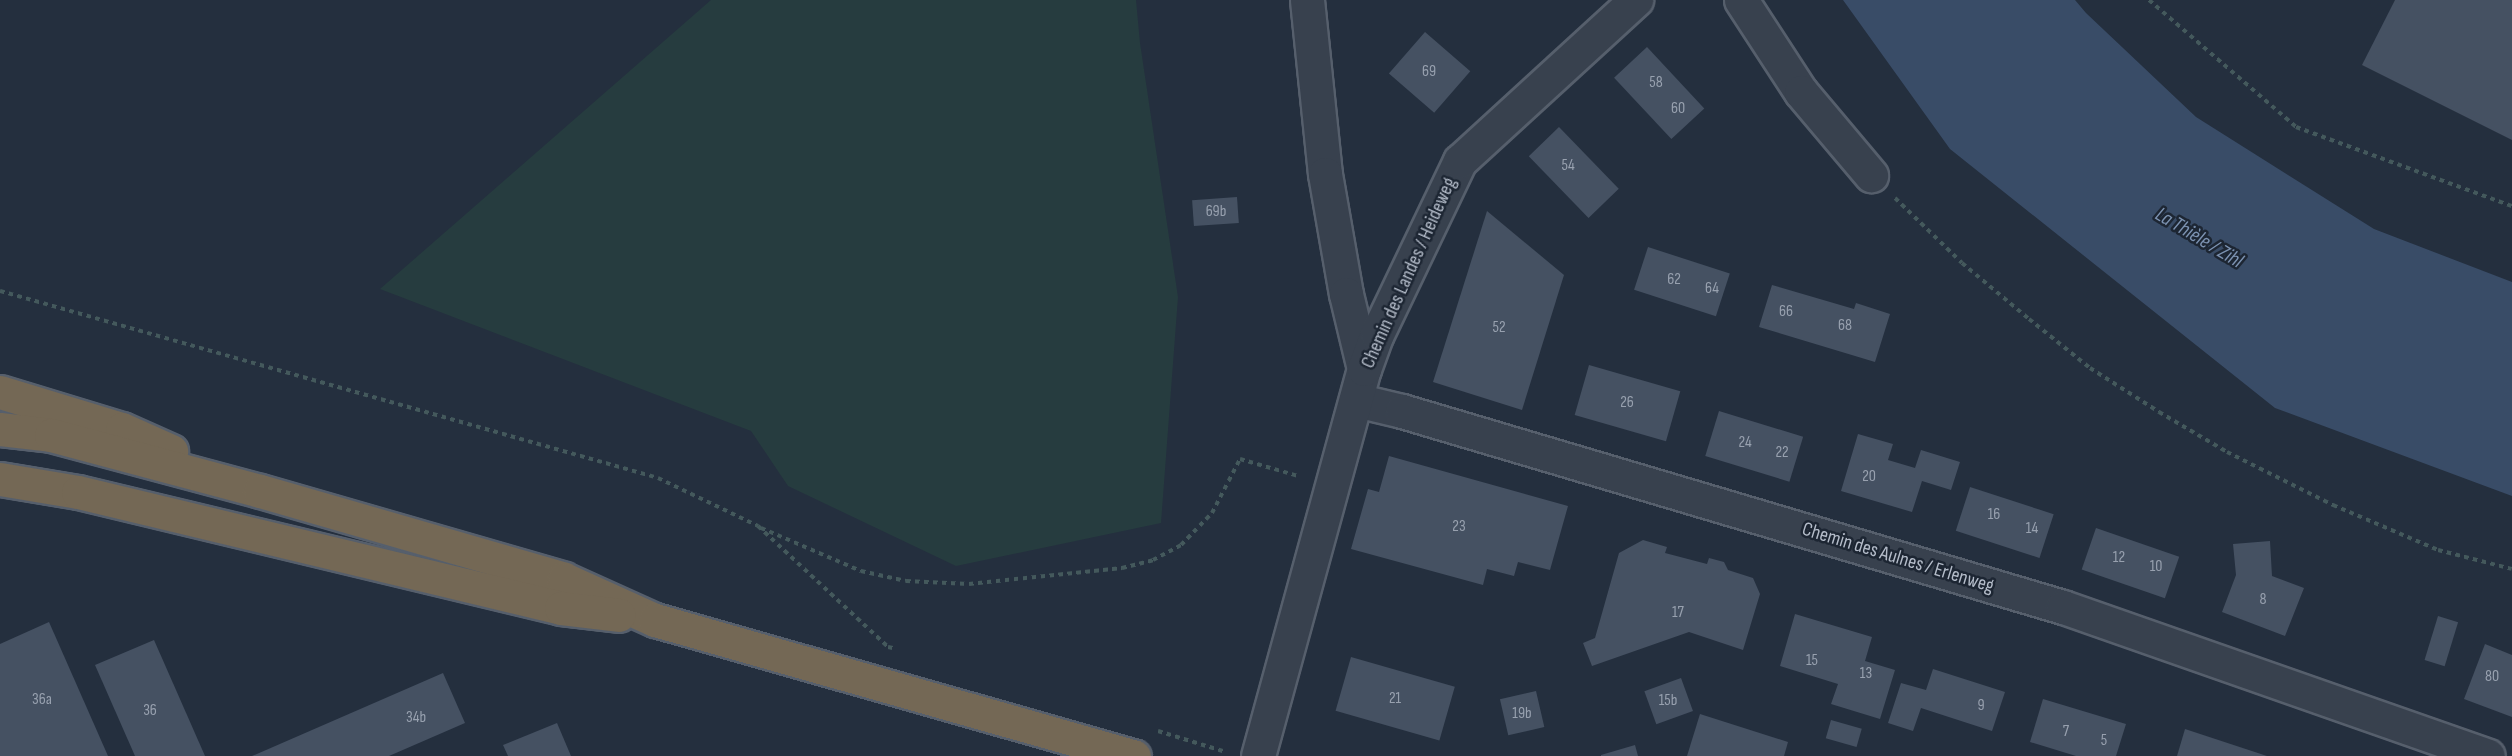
<!DOCTYPE html>
<meta charset="utf-8">
<style>
body{margin:0}
#map{position:relative;width:2512px;height:756px;overflow:hidden;background:#242f3e;font-family:"Sofia Sans Condensed",sans-serif}
div>[style]{position:absolute}
[style*='--x']{left:calc(var(--x)*1px);top:calc(var(--y)*1px);width:calc(var(--w)*1px);rotate:calc(var(--a)*1deg)}
.green>*{inset:0;background:#263c3f}
.water>*{inset:0;background:#394c67}
.building>*{inset:0;background:#455162;transform-origin:0 0}
.path>*{height:4px;margin-top:-2px;transform-origin:0;background:repeating-linear-gradient(90deg,#44595c 0 4.5px,transparent 0 9px)}
.roads{filter:drop-shadow(2px 0 #565f6c) drop-shadow(-2px 0 #565f6c) drop-shadow(0 2px #565f6c) drop-shadow(0 -2px #565f6c)}
.minor>*{height:33px;margin:-16.5px;padding:0 16.5px;transform-origin:16.5px;border-radius:16.5px;background:#38414e}
.highway>*{height:33px;margin:-16.5px;padding:0 16.5px;transform-origin:16.5px;border-radius:16.5px;background:#746855}
span{translate:-50% -50%;white-space:nowrap;text-align:center;line-height:1.15;-webkit-text-stroke:5px #1d2633;paint-order:stroke}
.number-label{font-size:16px;color:#98a1af}
.number-label span{-webkit-text-stroke-width:0}
.street-label{font-size:20px;color:#b4bcc9}
.water-label{font-size:21px;color:#7c92b1;font-style:italic}
</style>
<div id="map">
<div class="green">
<div style="clip-path:polygon(711px 0,1136px 0,1140px 43px,1178px 297px,1161px 523px,956px 566px,788px 486px,751px 431px,380px 289px)"></div>
</div>
<div class="water">
<div style="clip-path:polygon(1843px 0,2075px 0,2086px 13px,2196px 117px,2374px 229px,2512px 282px,2512px 496px,2275px 408px,1950px 149px)"></div>
</div>
<div class="building">
<div style="clip-path:polygon(2395px 0,2512px 0,2512px 140px,2362px 65px)"></div>
<div style="left:1425px;top:32px;width:60px;height:55px;rotate:41deg"></div>
<div style="left:1647px;top:47px;width:84px;height:45px;rotate:47deg"></div>
<div style="left:1559px;top:127px;width:86px;height:42px;rotate:46deg"></div>
<div style="left:1237px;top:197px;width:26px;height:45px;rotate:86deg"></div>
<div style="clip-path:polygon(1487px 211px,1564px 275px,1522px 410px,1433px 382px)"></div>
<div style="left:1648px;top:247px;width:86px;height:45px;rotate:18deg"></div>
<div style="clip-path:polygon(1772px 285px,1854px 309px,1856px 303px,1890px 314px,1875px 362px,1759px 327px)"></div>
<div style="left:1589px;top:365px;width:95px;height:52px;rotate:16deg"></div>
<div style="left:1719px;top:411px;width:88px;height:47px;rotate:17deg"></div>
<div style="clip-path:polygon(1858px 434px,1893px 444px,1888px 460px,1915px 468px,1921px 450px,1960px 462px,1951px 490px,1922px 481px,1912px 512px,1841px 491px)"></div>
<div style="clip-path:polygon(1389px 456px,1568px 506px,1550px 570px,1518px 562px,1514px 576px,1487px 569px,1483px 585px,1351px 549px,1368px 489px,1379px 492px)"></div>
<div style="left:1970px;top:487px;width:88px;height:46px;rotate:18deg"></div>
<div style="left:2096px;top:528px;width:88px;height:44px;rotate:19deg"></div>
<div style="clip-path:polygon(1643px 540px,1667px 547px,1665px 553px,1707px 564px,1709px 558px,1724px 562px,1728px 570px,1753px 578px,1760px 594px,1743px 650px,1689px 632px,1592px 666px,1583px 643px,1595px 638px,1619px 553px)"></div>
<div style="clip-path:polygon(2270px 541px,2272px 576px,2304px 588px,2285px 636px,2222px 612px,2236px 575px,2233px 544px)"></div>
<div style="clip-path:polygon(1795px 614px,1872px 637px,1865px 661px,1895px 670px,1880px 719px,1831px 704px,1838px 684px,1780px 666px)"></div>
<div style="left:2438px;top:616px;width:21px;height:46px;rotate:17deg"></div>
<div style="clip-path:polygon(49px 622px,108px 756px,0 756px,0 644px)"></div>
<div style="clip-path:polygon(154px 640px,205px 756px,135px 756px,95px 665px)"></div>
<div style="clip-path:polygon(2485px 644px,2512px 655px,2512px 717px,2464px 699px)"></div>
<div style="left:1351px;top:657px;width:108px;height:56px;rotate:16deg"></div>
<div style="clip-path:polygon(1933px 669px,2005px 692px,1992px 731px,1921px 708px,1913px 731px,1888px 723px,1901px 683px,1926px 690px)"></div>
<div style="clip-path:polygon(443px 673px,465px 723px,389px 756px,252px 756px)"></div>
<div style="left:1681px;top:678px;width:35px;height:39px;rotate:70deg"></div>
<div style="left:1536px;top:691px;width:37px;height:37px;rotate:77deg"></div>
<div style="clip-path:polygon(2043px 699px,2126px 724px,2116px 756px,2076px 756px,2030px 742px)"></div>
<div style="clip-path:polygon(1700px 714px,1788px 742px,1784px 756px,1687px 756px)"></div>
<div style="left:1831px;top:720px;width:32px;height:19px;rotate:16deg"></div>
<div style="clip-path:polygon(557px 723px,571px 756px,508px 756px,503px 745px)"></div>
<div style="clip-path:polygon(2185px 729px,2267px 756px,2177px 756px)"></div>
<div style="clip-path:polygon(1635px 745px,1638px 756px,1601px 756px,1601px 755px)"></div>
</div>
<div class="path">
<div style="--x:2149;--y:0;--w:194;--a:40.8"></div>
<div style="--x:2296;--y:127;--w:230;--a:20.1"></div>
<div style="--x:1895;--y:198;--w:93;--a:44.1"></div>
<div style="--x:1962;--y:263;--w:87;--a:39.9"></div>
<div style="--x:2029;--y:319;--w:78;--a:38.8"></div>
<div style="--x:2090;--y:368;--w:82;--a:32.5"></div>
<div style="--x:2159;--y:412;--w:79;--a:30.5"></div>
<div style="--x:2227;--y:452;--w:119;--a:26.6"></div>
<div style="--x:2333;--y:505;--w:114;--a:23.2"></div>
<div style="--x:2438;--y:550;--w:76;--a:14.4"></div>
<div style="--x:0;--y:291;--w:684;--a:15.86"></div>
<div style="--x:658;--y:478;--w:111;--a:25.6"></div>
<div style="--x:758;--y:526;--w:178;--a:42.9"></div>
<div style="--x:888;--y:647;--w:5;--a:11"></div>
<div style="--x:761;--y:528;--w:109;--a:23.3"></div>
<div style="--x:861;--y:571;--w:46;--a:12.5"></div>
<div style="--x:906;--y:581;--w:63;--a:2.7"></div>
<div style="--x:969;--y:584;--w:154;--a:-6"></div>
<div style="--x:1122;--y:568;--w:32;--a:-14"></div>
<div style="--x:1153;--y:560;--w:32;--a:-28"></div>
<div style="--x:1181;--y:545;--w:45;--a:-45.9"></div>
<div style="--x:1212;--y:513;--w:61;--a:-62.6"></div>
<div style="--x:1240;--y:459;--w:60;--a:16.3"></div>
<div style="--x:1158;--y:731;--w:71;--a:17.2"></div>
</div>
<div class="roads">
<div class="minor">
<div style="--x:1307;--y:0;--w:175;--a:84.1"></div>
<div style="--x:1325;--y:174;--w:122;--a:80.1"></div>
<div style="--x:1346;--y:294;--w:77;--a:76.5"></div>
<div style="--x:1741;--y:0;--w:110;--a:56.9"></div>
<div style="--x:1801;--y:92;--w:109;--a:49.9"></div>
<div style="--x:1356;--y:400;--w:47;--a:13.4"></div>
<div style="--x:1402;--y:411;--w:689;--a:16.52"></div>
<div style="--x:2063;--y:607;--w:450;--a:19.3"></div>
<div style="--x:1258;--y:756;--w:401;--a:-74.7"></div>
<div style="--x:1364;--y:369;--w:37;--a:-70"></div>
<div style="--x:1377;--y:334;--w:192;--a:-64.4"></div>
<div style="--x:1460;--y:161;--w:239;--a:-42.5"></div>
</div>
<div class="highway">
<div style="--x:0;--y:392;--w:127;--a:16.9"></div>
<div style="--x:122;--y:429;--w:54;--a:24.2"></div>
<div style="--x:0;--y:429;--w:51;--a:6.7"></div>
<div style="--x:51;--y:435;--w:216;--a:15"></div>
<div style="--x:260;--y:491;--w:316;--a:16.1"></div>
<div style="--x:564;--y:579;--w:100;--a:24.3"></div>
<div style="--x:655;--y:620;--w:498;--a:15.9"></div>
<div style="--x:0;--y:479;--w:79;--a:9.5"></div>
<div style="--x:78;--y:492;--w:497;--a:13.5"></div>
<div style="--x:561;--y:608;--w:58;--a:6.9"></div>
</div>
</div>
<div class="number-label">
<span style="left:1429px;top:72px">69</span>
<span style="left:1656px;top:83px">58</span>
<span style="left:1678px;top:109px">60</span>
<span style="left:1568px;top:166px">54</span>
<span style="left:1216px;top:212px">69b</span>
<span style="left:1674px;top:280px">62</span>
<span style="left:1712px;top:289px">64</span>
<span style="left:1786px;top:312px">66</span>
<span style="left:1845px;top:326px">68</span>
<span style="left:1499px;top:328px">52</span>
<span style="left:1627px;top:403px">26</span>
<span style="left:1745px;top:443px">24</span>
<span style="left:1782px;top:453px">22</span>
<span style="left:1869px;top:477px">20</span>
<span style="left:1994px;top:515px">16</span>
<span style="left:1459px;top:527px">23</span>
<span style="left:2032px;top:529px">14</span>
<span style="left:2119px;top:558px">12</span>
<span style="left:2156px;top:567px">10</span>
<span style="left:2263px;top:600px">8</span>
<span style="left:1678px;top:613px">17</span>
<span style="left:1812px;top:661px">15</span>
<span style="left:1866px;top:674px">13</span>
<span style="left:2492px;top:677px">80</span>
<span style="left:1395px;top:699px">21</span>
<span style="left:42px;top:700px">36a</span>
<span style="left:1668px;top:701px">15b</span>
<span style="left:1981px;top:706px">9</span>
<span style="left:150px;top:711px">36</span>
<span style="left:1522px;top:714px">19b</span>
<span style="left:416px;top:718px">34b</span>
<span style="left:2066px;top:732px">7</span>
<span style="left:2104px;top:741px">5</span>
</div>
<div class="street-label">
<span style="left:1409px;top:273px;rotate:-66deg">Chemin des Landes / Heideweg</span>
<span style="left:1898px;top:558px;rotate:17deg">Chemin des Aulnes / Erlenweg</span>
</div>
<div class="water-label">
<span style="left:2199px;top:238px;rotate:31deg">La Thièle / Zihl</span>
</div>
</div>
